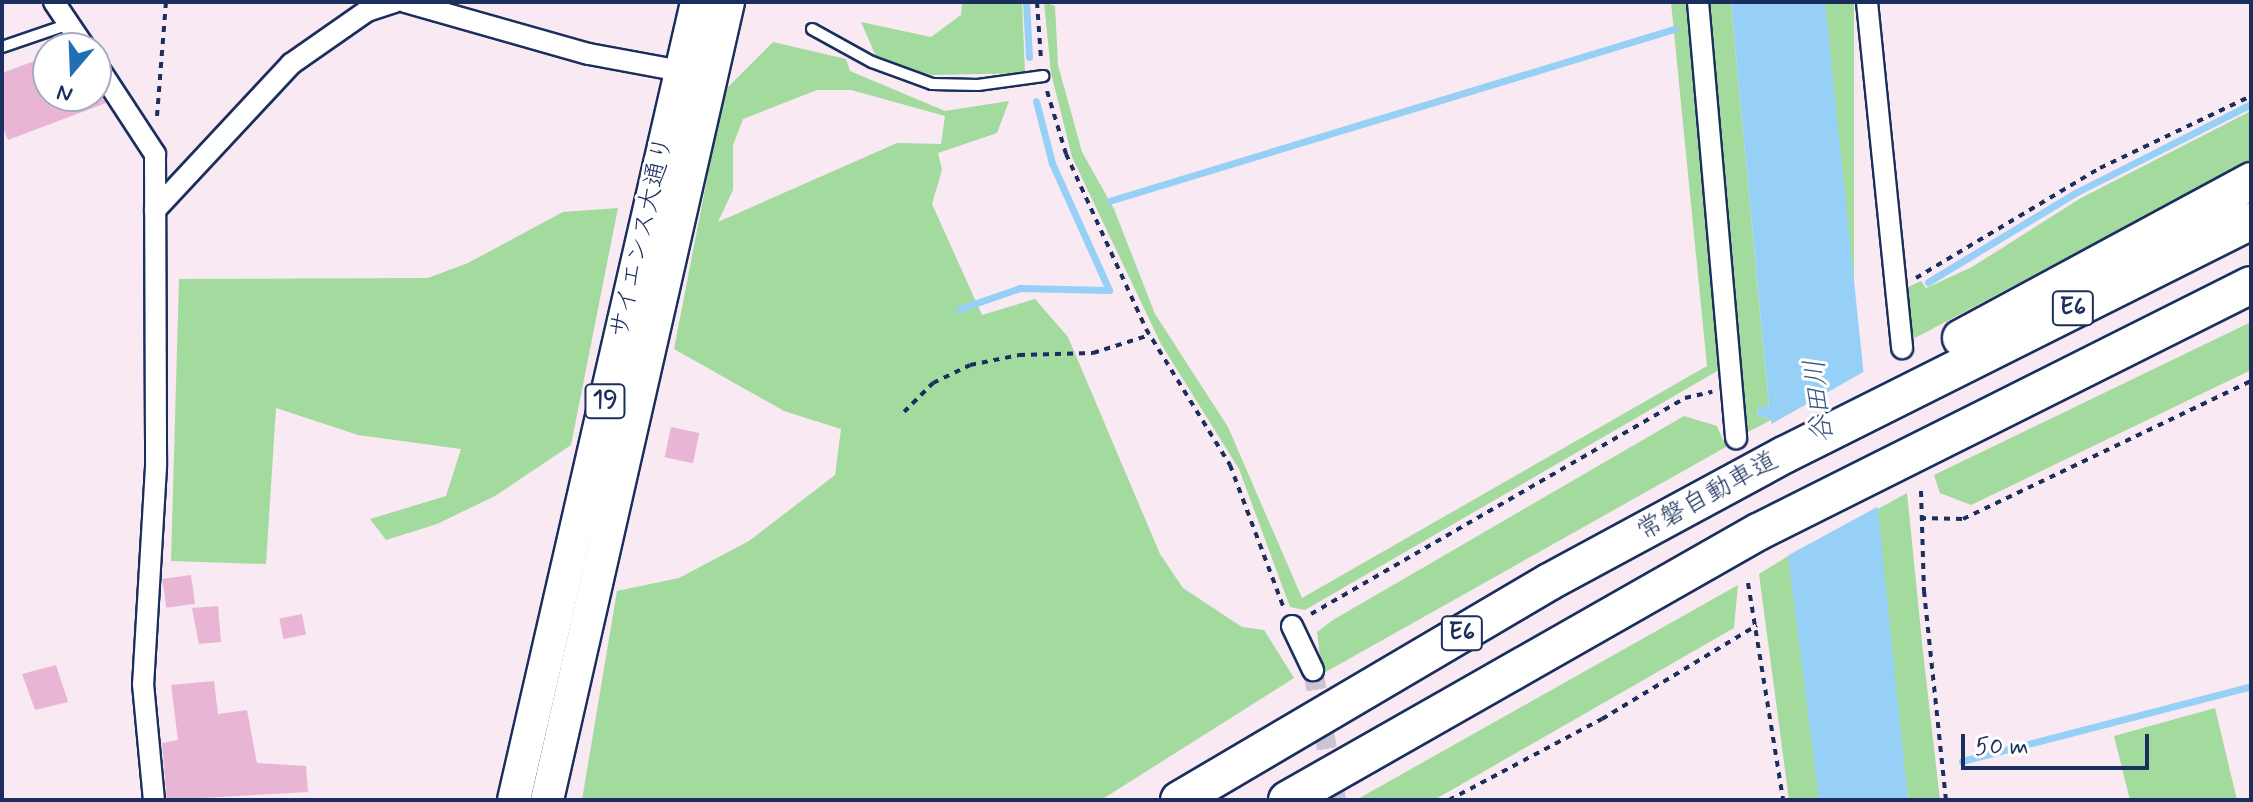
<!DOCTYPE html>
<meta charset="utf-8">
<style>
body{margin:0}
#map{position:relative;width:2253px;height:802px;overflow:hidden;background:#f8e9f2;font-family:Mynerve,"Klee One",sans-serif}
div>[style]{position:absolute}
[style*='--x']{left:calc(var(--x)*1px);top:calc(var(--y)*1px);width:calc(var(--w)*1px);rotate:calc(var(--a)*1deg)}
.green>*{inset:0;background:#a3da9d;transform-origin:0 0}
.water>*{inset:0;background:#96d0f6}
.pier>*{inset:0;background:#f8e9f2}
.stream>*{height:7px;margin:-3.5px;padding:0 3.5px;transform-origin:3.5px;border-radius:3.5px;background:#96d0f6}
.building>*{inset:0;background:#e8b6d4;transform-origin:0 0}
.minor-tunnel>*{height:20px;margin-top:-10px;transform-origin:0;background:repeating-linear-gradient(90deg,#ccc4d4 0 20px,transparent 0 30px)}
.path>*{height:4px;margin-top:-2px;transform-origin:0;background:repeating-linear-gradient(90deg,#1b2f5e 0 6px,transparent 0 12px)}
.roads{filter:drop-shadow(2px 0 #1b2f5e) drop-shadow(-2px 0 #1b2f5e) drop-shadow(0 2px #1b2f5e) drop-shadow(0 -2px #1b2f5e)}
.service>*{height:10px;margin:-5px;padding:0 5px;transform-origin:5px;border-radius:5px;background:#fff}
.minor>*{height:20px;margin:-10px;padding:0 10px;transform-origin:10px;border-radius:10px;background:#fff}
.primary>*{height:32px;margin:-16px;padding:0 16px;transform-origin:16px;border-radius:16px;background:#fff}
.motorway>*{height:36px;margin:-18px;padding:0 18px;transform-origin:18px;border-radius:18px;background:#fff}
span{translate:-50% -50%;white-space:nowrap;text-align:center;line-height:1.15;-webkit-text-stroke:6px #fff;paint-order:stroke}
.shield-label span{padding:2px 6px;background:#fff;border:2px solid;border-radius:6px;-webkit-text-stroke-width:0}
.shield-label{font-size:24px;color:#1b2f5e;font-weight:700}
.street-label{font-size:26px;color:#1b2f5e}
.water-label{font-size:28px;color:#3a5784;font-style:italic}
.frame{position:absolute;inset:0;border:4px solid #1b2f5e;pointer-events:none}
.north{position:absolute;left:32px;top:32px;width:80px;height:80px;box-sizing:border-box;background:#fff;border:2px solid #a4acbf;border-radius:50%;rotate:199deg;font-size:22px;font-weight:700;line-height:32px;text-align:center;color:#1b2f5e}
.north::after{content:'';display:block;margin:auto;width:28px;height:36px;background:#1f6fb2;clip-path:polygon(50% 0,100% 100%,50% 72%,0 100%)}
.scale{position:absolute;left:1961px;top:734px;width:188px;height:36px;box-sizing:border-box;border:4px solid #1b2f5e;border-top:0;padding-left:10px;font-size:24px;line-height:28px;white-space:nowrap;color:#1b2f5e;-webkit-text-stroke:6px #fff;paint-order:stroke}
</style>
<div id="map">
<div class="green">
<div style="clip-path:polygon(962px 2px,1022px 2px,1025px 73px,931px 75px,878px 61px,861px 22px,931px 37px,961px 15px)"></div>
<div style="clip-path:polygon(1044px 2px,1055px 6px,1058px 65px,1082px 152px,1114px 209px,1155px 314px,1228px 427px,1302px 598px,1707px 366px,1671px 2px,1687px 2px,1719px 370px,1305px 610px,1290px 607px,1239px 469px,1161px 344px,1072px 157px,1051px 73px)"></div>
<div style="clip-path:polygon(1706px 2px,1731px 2px,1769px 407px,1758px 408px,1757px 415px,1771px 420px,1744px 434px)"></div>
<div style="left:1825px;top:2px;width:29px;height:367px"></div>
<div style="clip-path:polygon(evenodd,773px 42px,846px 59px,850px 71px,945px 111px,1009px 101px,997px 133px,938px 153px,942px 170px,932px 204px,982px 315px,1035px 299px,1068px 337px,1160px 554px,1183px 588px,1242px 627px,1264px 630px,1294px 678px,1101px 800px,582px 800px,617px 591px,679px 578px,749px 541px,835px 475px,841px 429px,784px 411px,674px 349px,724px 91px,773px 42px,817px 90px,851px 90px,945px 116px,941px 144px,897px 143px,718px 222px,733px 190px,733px 145px,743px 119px,817px 90px)"></div>
<div style="clip-path:polygon(2251px 111px,2251px 160px,1915px 338px,1901px 320px,1906px 288px,1921px 281px,1926px 288px,1972px 267px,2081px 198px)"></div>
<div style="clip-path:polygon(618px 208px,571px 445px,495px 496px,437px 524px,386px 540px,370px 519px,446px 496px,461px 449px,358px 435px,276px 408px,266px 564px,171px 561px,179px 279px,428px 278px,468px 263px,563px 212px)"></div>
<div style="clip-path:polygon(2251px 322px,2251px 370px,1971px 505px,1940px 493px,1934px 475px)"></div>
<div style="clip-path:polygon(1684px 416px,1717px 426px,1726px 447px,1322px 674px,1317px 632px,1333px 620px)"></div>
<div style="clip-path:polygon(1907px 493px,1923px 652px,1940px 800px,1908px 800px,1876px 510px)"></div>
<div style="clip-path:polygon(1791px 554px,1793px 564px,1819px 800px,1789px 800px,1759px 574px)"></div>
<div style="clip-path:polygon(1738px 585px,1734px 628px,1434px 800px,1356px 800px)"></div>
<div style="clip-path:polygon(2215px 708px,2237px 800px,2130px 800px,2114px 736px)"></div>
</div>
<div class="water">
<div style="clip-path:polygon(1731px 2px,1825px 2px,1908px 800px,1819px 800px,1771px 420px,1757px 415px,1758px 408px,1769px 406px)"></div>
</div>
<div class="pier">
<div style="clip-path:polygon(1865px 371px,1879px 506px,1787px 556px,1768px 426px)"></div>
</div>
<div class="stream">
<div style="--x:1026;--y:2;--w:55;--a:86.9"></div>
<div style="--x:1109;--y:201;--w:591;--a:-16.93"></div>
<div style="--x:1928;--y:282;--w:172;--a:-31.2"></div>
<div style="--x:2075;--y:193;--w:197;--a:-26.8"></div>
<div style="--x:959;--y:309;--w:65;--a:-19"></div>
<div style="--x:1020;--y:288;--w:89;--a:1.3"></div>
<div style="--x:1109;--y:290;--w:139;--a:-114.2"></div>
<div style="--x:1052;--y:163;--w:64;--a:-104.5"></div>
<div style="--x:1962;--y:761;--w:299;--a:-14.5"></div>
</div>
<div class="building">
<div style="clip-path:polygon(48px 56px,48px 96px,101px 96px,106px 103px,8px 140px,2px 125px,2px 73px)"></div>
<div style="left:671px;top:427px;width:29px;height:31px;rotate:12deg"></div>
<div style="left:191px;top:575px;width:29px;height:29px;rotate:82deg"></div>
<div style="clip-path:polygon(218px 606px,221px 642px,199px 644px,192px 608px)"></div>
<div style="left:302px;top:614px;width:21px;height:23px;rotate:79deg"></div>
<div style="clip-path:polygon(56px 665px,68px 702px,35px 710px,22px 674px)"></div>
<div style="clip-path:polygon(214px 681px,218px 714px,247px 710px,257px 763px,306px 766px,308px 792px,167px 800px,162px 743px,178px 740px,171px 685px)"></div>
</div>
<div class="minor-tunnel">
<div style="--x:1313;--y:670;--w:132;--a:80"></div>
</div>
<div class="path">
<div style="--x:1037;--y:2;--w:57;--a:86"></div>
<div style="--x:1047;--y:91;--w:66;--a:73.2"></div>
<div style="--x:1066;--y:154;--w:192;--a:65.4"></div>
<div style="--x:1146;--y:329;--w:160;--a:58.3"></div>
<div style="--x:1230;--y:465;--w:154;--a:69.4"></div>
<div style="--x:157;--y:116;--w:114;--a:-85.5"></div>
<div style="--x:1916;--y:278;--w:214;--a:-30.9"></div>
<div style="--x:2100;--y:168;--w:167;--a:-25.5"></div>
<div style="--x:904;--y:412;--w:41;--a:-45"></div>
<div style="--x:933;--y:383;--w:41;--a:-25.9"></div>
<div style="--x:970;--y:365;--w:50;--a:-11.5"></div>
<div style="--x:1019;--y:355;--w:74;--a:-1.5"></div>
<div style="--x:1093;--y:353;--w:60;--a:-17.5"></div>
<div style="--x:1921;--y:491;--w:100;--a:88.3"></div>
<div style="--x:1924;--y:591;--w:210;--a:84"></div>
<div style="--x:1920;--y:518;--w:43;--a:1.3"></div>
<div style="--x:1963;--y:519;--w:319;--a:-25.6"></div>
<div style="--x:1748;--y:583;--w:220;--a:80.8"></div>
<div style="--x:1311;--y:614;--w:432;--a:-30"></div>
<div style="--x:1685;--y:398;--w:28;--a:-13"></div>
<div style="--x:1449;--y:800;--w:173;--a:-27.9"></div>
<div style="--x:1602;--y:719;--w:181;--a:-31.2"></div>
</div>
<div class="roads">
<div class="service">
<div style="--x:812;--y:29;--w:68;--a:28.8"></div>
<div style="--x:872;--y:62;--w:64;--a:20.1"></div>
<div style="--x:932;--y:84;--w:46;--a:1.2"></div>
<div style="--x:978;--y:85;--w:66;--a:-7.9"></div>
<div style="--x:2;--y:47;--w:71;--a:-18.9"></div>
</div>
<div class="minor">
<div style="--x:54;--y:2;--w:55;--a:56"></div>
<div style="--x:405;--y:2;--w:191;--a:15.8"></div>
<div style="--x:589;--y:54;--w:94;--a:10.5"></div>
<div style="--x:1698;--y:2;--w:438;--a:85"></div>
<div style="--x:1867;--y:2;--w:348;--a:84.2"></div>
<div style="--x:96;--y:64;--w:108;--a:56.8"></div>
<div style="--x:155;--y:154;--w:313;--a:89.8"></div>
<div style="--x:156;--y:467;--w:217;--a:93.4"></div>
<div style="--x:143;--y:684;--w:117;--a:84.6"></div>
<div style="--x:155;--y:210;--w:200;--a:-47"></div>
<div style="--x:291;--y:64;--w:93;--a:-34.9"></div>
<div style="--x:367;--y:11;--w:29;--a:-18"></div>
<div style="--x:1292;--y:626;--w:49;--a:64.5"></div>
</div>
<div class="primary">
<div style="--x:514;--y:800;--w:819;--a:-77.08"></div>
<div style="--x:547;--y:800;--w:818;--a:-77.22"></div>
</div>
<div class="motorway">
<div style="--x:1961;--y:338;--w:330;--a:-28.4"></div>
<div style="--x:1179;--y:800;--w:429;--a:-30.5"></div>
<div style="--x:1549;--y:582;--w:267;--a:-28.4"></div>
<div style="--x:1784;--y:455;--w:522;--a:-26.61"></div>
<div style="--x:1287;--y:800;--w:542;--a:-29.64"></div>
<div style="--x:1758;--y:532;--w:551;--a:-26.61"></div>
</div>
</div>
<div class="shield-label">
<span style="left:2073px;top:308px">E6</span>
<span style="left:605px;top:401px">19</span>
<span style="left:1462px;top:633px">E6</span>
</div>
<div class="street-label">
<span style="left:643px;top:237px;rotate:-77deg">サイエンス大通り</span>
<span style="left:1708px;top:497px;rotate:-29deg">常磐自動車道</span>
</div>
<div class="water-label">
<span style="left:1820px;top:401px;rotate:-96deg">谷田川</span>
</div>
<div class="frame"></div>
<div class="north">N</div>
<div class="scale">50 m</div>
</div>
